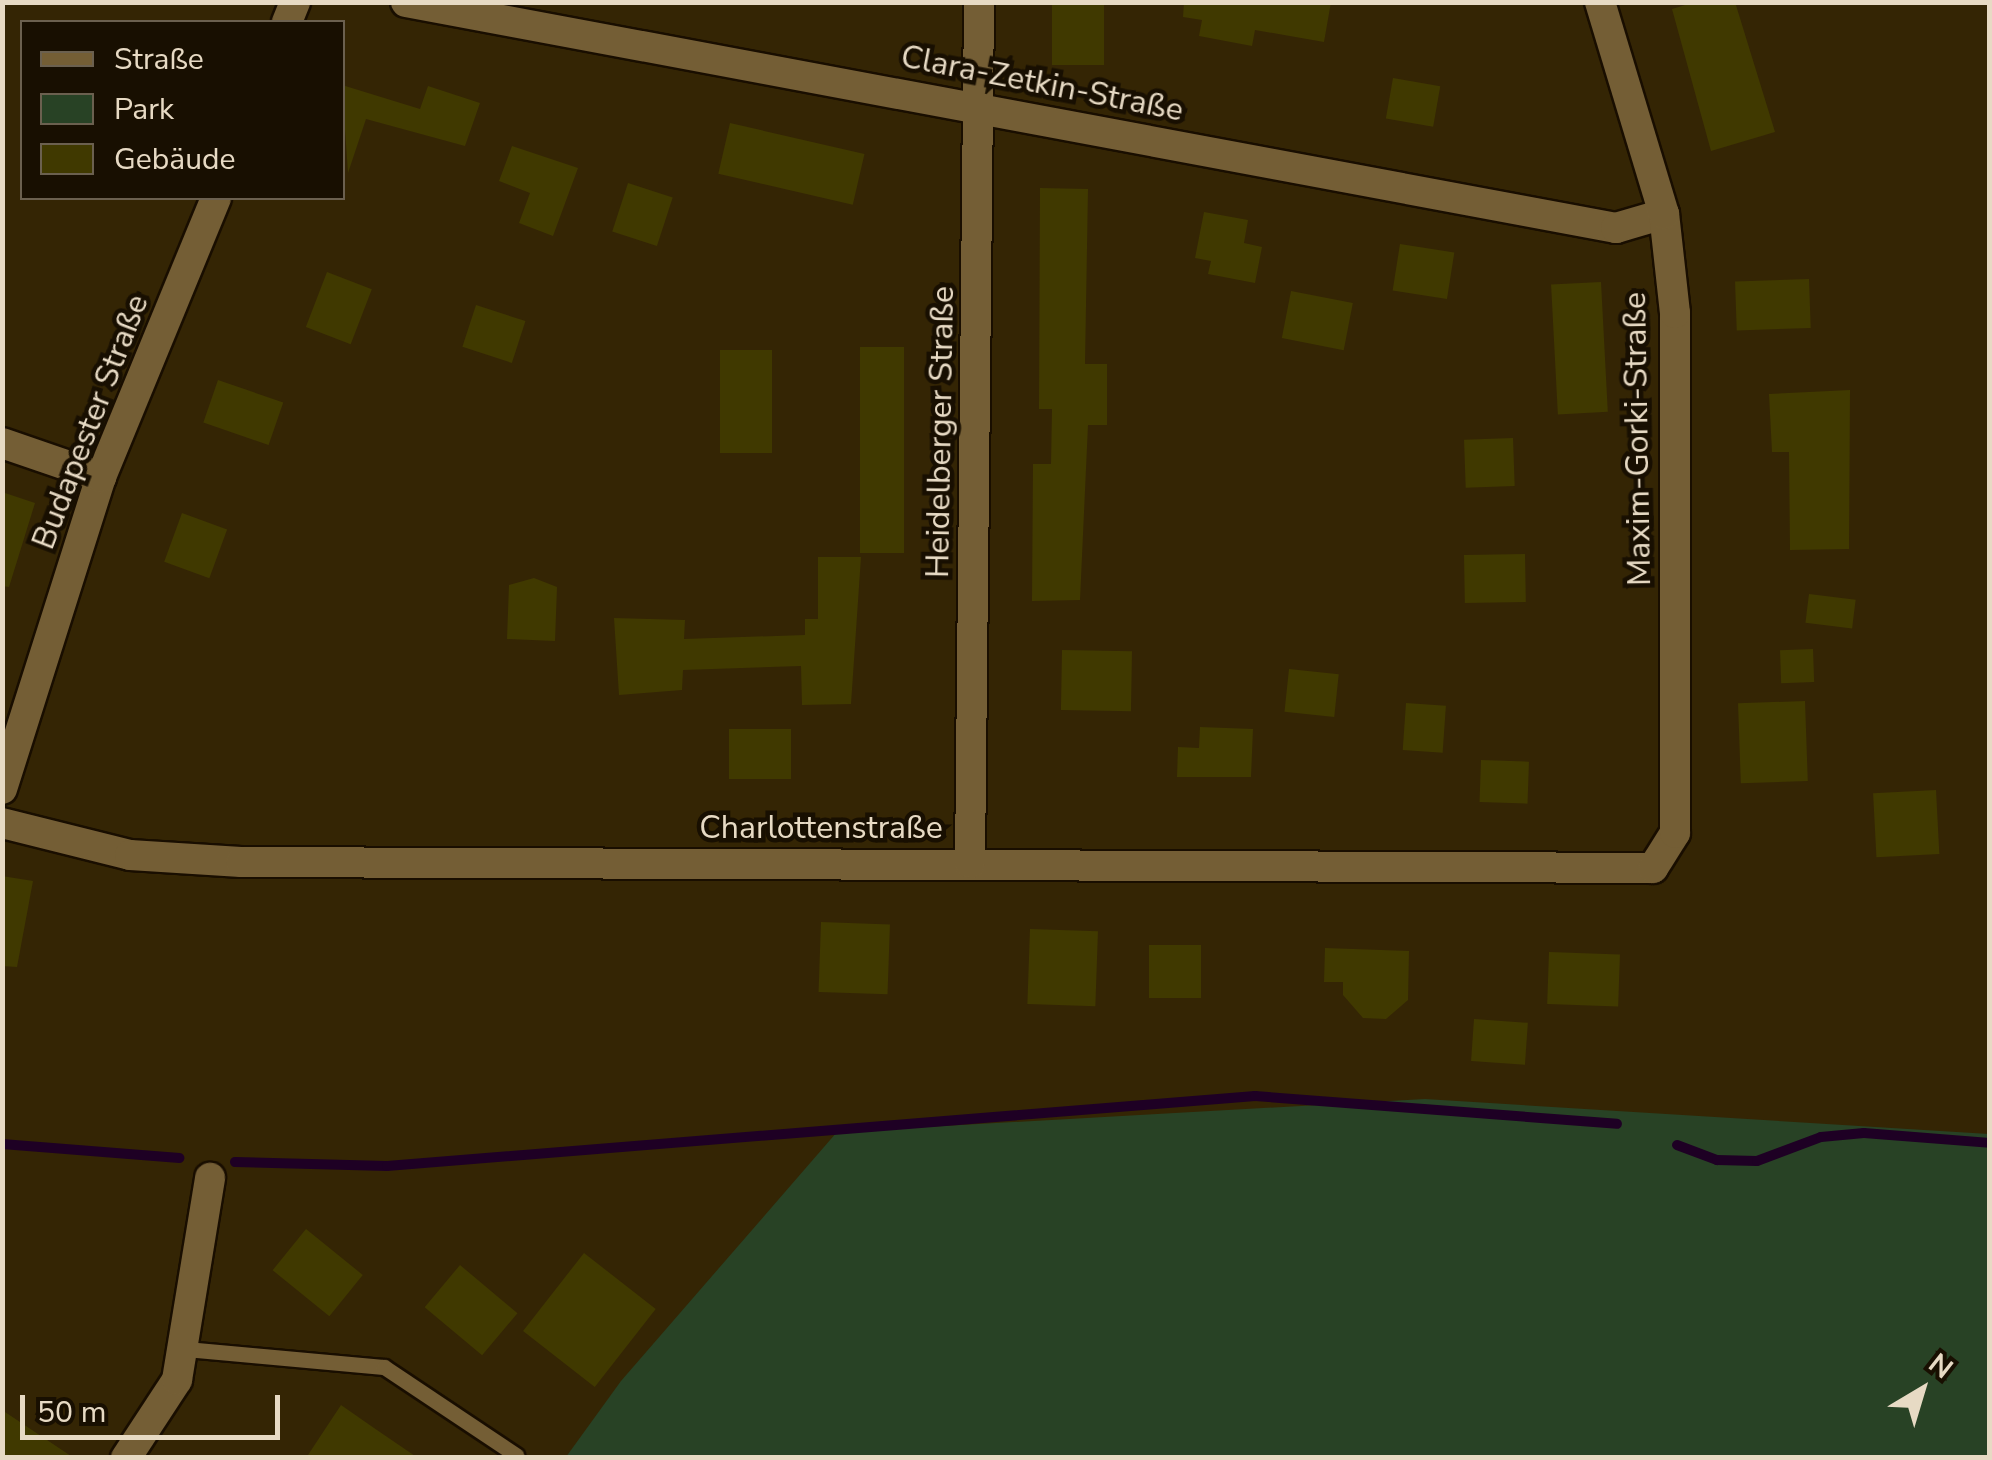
<!DOCTYPE html>
<meta charset="utf-8">
<style>
body{margin:0}
#map{position:relative;width:1992px;height:1460px;overflow:hidden;background:#342504;font-family:"Nunito Sans",sans-serif}
div>[style]{position:absolute}
[style*='--x']{left:calc(var(--x)*1px);top:calc(var(--y)*1px);width:calc(var(--w)*1px);rotate:calc(var(--a)*1deg)}
.green>*{inset:0;background:#284225}
.stream>*{height:10px;margin:-5px;padding:0 5px;transform-origin:5px;border-radius:5px;background:#1e0024}
.building>*{inset:0;background:#403900;transform-origin:0 0}
.roads{filter:drop-shadow(2px 0 #190e00) drop-shadow(-2px 0 #190e00) drop-shadow(0 2px #190e00) drop-shadow(0 -2px #190e00)}
.lane>*{height:15px;margin:-7.5px;padding:0 7.5px;transform-origin:7.5px;border-radius:7.5px;background:#745e35}
.street>*{height:30px;margin:-15px;padding:0 15px;transform-origin:15px;border-radius:15px;background:#745e35}
span{translate:-50% -50%;white-space:nowrap;text-align:center;line-height:1.15;-webkit-text-stroke:9px #180f01;paint-order:stroke}
.street-label{font-size:32px;color:#e7dac4}
.frame{position:absolute;inset:0;border:5px solid #e7dac4;pointer-events:none}
.legend{position:absolute;left:20px;top:20px;width:325px;height:180px;box-sizing:border-box;background:#180f01;border:2px solid #6b604f;margin:0;padding:12px 18px;list-style:none;font-size:30px;color:#e7dac4}
.legend li{display:flex;align-items:center;gap:20px;height:50px}
.legend b{width:50px;border:2px solid #6b604f}
.north{position:absolute;left:1872px;top:1340px;width:100px;height:100px;-webkit-text-stroke:8px #180f01;paint-order:stroke;rotate:38deg;font-size:28px;font-weight:700;line-height:40px;text-align:center;color:#e7dac4}
.north::after{content:'';display:block;margin:auto;width:35px;height:45px;background:#e7dac4;clip-path:polygon(50% 0,100% 100%,50% 72%,0 100%)}
.scale{position:absolute;left:20px;top:1395px;width:260px;height:45px;box-sizing:border-box;border:5px solid #e7dac4;border-top:0;padding-left:12px;font-size:30px;line-height:35px;white-space:nowrap;color:#e7dac4;-webkit-text-stroke:8px #180f01;paint-order:stroke}
</style>
<div id="map">
<div class="green">
<div style="clip-path:polygon(1425px 1099px,1989px 1134px,1989px 1457px,566px 1457px,621px 1381px,837px 1132px)"></div>
</div>
<div class="stream">
<div style="--x:2;--y:1144;--w:178;--a:4.5"></div>
<div style="--x:1677;--y:1145;--w:43;--a:20.6"></div>
<div style="--x:1717;--y:1160;--w:40;--a:1.4"></div>
<div style="--x:1757;--y:1161;--w:68;--a:-20.6"></div>
<div style="--x:1821;--y:1137;--w:43;--a:-5.3"></div>
<div style="--x:1864;--y:1133;--w:126;--a:4.5"></div>
<div style="--x:235;--y:1162;--w:152;--a:1.5"></div>
<div style="--x:387;--y:1166;--w:871;--a:-4.61"></div>
<div style="--x:1255;--y:1096;--w:363;--a:4.4"></div>
</div>
<div class="building">
<div style="left:1052px;top:2px;width:52px;height:63px"></div>
<div style="clip-path:polygon(1184px 2px,1331px 2px,1324px 42px,1255px 30px,1252px 46px,1199px 36px,1202px 20px,1183px 17px)"></div>
<div style="clip-path:polygon(1695px 2px,1735px 2px,1775px 132px,1711px 151px,1672px 9px)"></div>
<div style="left:1393px;top:78px;width:48px;height:41px;rotate:10deg"></div>
<div style="clip-path:polygon(342px 85px,420px 109px,428px 86px,480px 103px,465px 146px,366px 119px,348px 173px)"></div>
<div style="left:730px;top:123px;width:138px;height:52px;rotate:13deg"></div>
<div style="clip-path:polygon(512px 146px,578px 168px,553px 236px,519px 223px,530px 193px,499px 181px)"></div>
<div style="left:628px;top:183px;width:47px;height:51px;rotate:18deg"></div>
<div style="clip-path:polygon(1040px 188px,1088px 189px,1085px 364px,1107px 364px,1107px 425px,1088px 425px,1080px 600px,1032px 601px,1033px 464px,1051px 464px,1052px 409px,1039px 409px)"></div>
<div style="clip-path:polygon(1204px 212px,1248px 220px,1244px 243px,1262px 247px,1255px 283px,1208px 274px,1211px 261px,1195px 258px)"></div>
<div style="left:1400px;top:244px;width:55px;height:47px;rotate:9deg"></div>
<div style="left:327px;top:272px;width:48px;height:59px;rotate:21deg"></div>
<div style="left:1809px;top:279px;width:49px;height:74px;rotate:88deg"></div>
<div style="left:1601px;top:282px;width:130px;height:50px;rotate:87deg"></div>
<div style="left:1291px;top:291px;width:63px;height:48px;rotate:11deg"></div>
<div style="left:476px;top:305px;width:52px;height:44px;rotate:18deg"></div>
<div style="left:860px;top:347px;width:44px;height:206px"></div>
<div style="left:720px;top:350px;width:52px;height:103px"></div>
<div style="left:218px;top:380px;width:69px;height:45px;rotate:19deg"></div>
<div style="clip-path:polygon(1850px 390px,1849px 549px,1790px 550px,1789px 452px,1772px 452px,1769px 394px)"></div>
<div style="left:1513px;top:438px;width:48px;height:49px;rotate:88deg"></div>
<div style="clip-path:polygon(2px 492px,35px 503px,9px 587px,2px 586px)"></div>
<div style="left:182px;top:513px;width:48px;height:52px;rotate:20deg"></div>
<div style="left:1525px;top:554px;width:48px;height:61px;rotate:89deg"></div>
<div style="clip-path:polygon(818px 557px,861px 557px,851px 704px,802px 705px,801px 666px,683px 670px,682px 690px,619px 695px,614px 618px,685px 620px,684px 639px,805px 635px,805px 619px,818px 619px)"></div>
<div style="clip-path:polygon(534px 578px,557px 587px,555px 641px,507px 639px,509px 585px)"></div>
<div style="left:1809px;top:594px;width:47px;height:29px;rotate:7deg"></div>
<div style="left:1813px;top:649px;width:33px;height:33px;rotate:88deg"></div>
<div style="left:1062px;top:650px;width:70px;height:60px;rotate:1deg"></div>
<div style="left:1289px;top:669px;width:50px;height:43px;rotate:6deg"></div>
<div style="left:1805px;top:701px;width:80px;height:67px;rotate:88deg"></div>
<div style="left:1406px;top:703px;width:40px;height:47px;rotate:4deg"></div>
<div style="clip-path:polygon(1200px 727px,1253px 729px,1251px 777px,1177px 777px,1178px 747px,1199px 748px)"></div>
<div style="left:729px;top:729px;width:62px;height:50px"></div>
<div style="left:1481px;top:760px;width:48px;height:42px;rotate:2deg"></div>
<div style="left:1936px;top:790px;width:64px;height:63px;rotate:87deg"></div>
<div style="clip-path:polygon(2px 876px,33px 881px,17px 967px,2px 966px)"></div>
<div style="left:821px;top:922px;width:69px;height:70px;rotate:2deg"></div>
<div style="left:1030px;top:929px;width:68px;height:75px;rotate:2deg"></div>
<div style="left:1149px;top:945px;width:52px;height:53px"></div>
<div style="clip-path:polygon(1325px 948px,1409px 951px,1408px 1000px,1386px 1019px,1363px 1018px,1343px 995px,1343px 982px,1324px 982px)"></div>
<div style="left:1549px;top:952px;width:71px;height:52px;rotate:2deg"></div>
<div style="left:1474px;top:1019px;width:54px;height:42px;rotate:4deg"></div>
<div style="left:306px;top:1229px;width:73px;height:53px;rotate:39deg"></div>
<div style="left:584px;top:1253px;width:91px;height:99px;rotate:38deg"></div>
<div style="left:460px;top:1265px;width:75px;height:55px;rotate:40deg"></div>
<div style="clip-path:polygon(341px 1405px,374px 1428px,418px 1458px,306px 1458px)"></div>
<div style="clip-path:polygon(2px 1410px,74px 1458px,2px 1458px)"></div>
</div>
<div class="roads">
<div class="lane">
<div style="--x:185;--y:1349;--w:200;--a:5.2"></div>
<div style="--x:384;--y:1367;--w:159;--a:33.7"></div>
</div>
<div class="street">
<div style="--x:406;--y:2;--w:1231;--a:10.58"></div>
<div style="--x:1616;--y:228;--w:50;--a:-16.3"></div>
<div style="--x:287;--y:22;--w:22;--a:-68"></div>
<div style="--x:2;--y:443;--w:105;--a:19"></div>
<div style="--x:2;--y:789;--w:327;--a:-72.4"></div>
<div style="--x:101;--y:477;--w:302;--a:-67.6"></div>
<div style="--x:2;--y:823;--w:132;--a:14"></div>
<div style="--x:130;--y:855;--w:111;--a:3.6"></div>
<div style="--x:241;--y:862;--w:1412;--a:0.24"></div>
<div style="--x:1653;--y:868;--w:41;--a:-57.8"></div>
<div style="--x:1675;--y:833;--w:520;--a:-90"></div>
<div style="--x:1675;--y:313;--w:100;--a:-96.3"></div>
<div style="--x:1664;--y:214;--w:221;--a:-106.8"></div>
<div style="--x:970;--y:863;--w:861;--a:-89.4"></div>
<div style="--x:126;--y:1458;--w:93;--a:-56.8"></div>
<div style="--x:177;--y:1380;--w:205;--a:-80.7"></div>
</div>
</div>
<div class="street-label">
<span style="left:1042px;top:84px;rotate:11deg">Clara-Zetkin-Straße</span>
<span style="left:91px;top:422px;rotate:-69deg">Budapester Straße</span>
<span style="left:941px;top:432px;rotate:-89deg">Heidelberger Straße</span>
<span style="left:1638px;top:439px;rotate:-91deg">Maxim-Gorki-Straße</span>
<span style="left:821px;top:828px">Charlottenstraße</span>
</div>
<div class="frame"></div>
<ul class="legend">
<li><b style="height:12px;background:#745e35"></b>Straße</li>
<li><b style="height:28px;background:#284225"></b>Park</li>
<li><b style="height:28px;background:#403900"></b>Gebäude</li>
</ul>
<div class="north">N</div>
<div class="scale">50 m</div>
</div>
